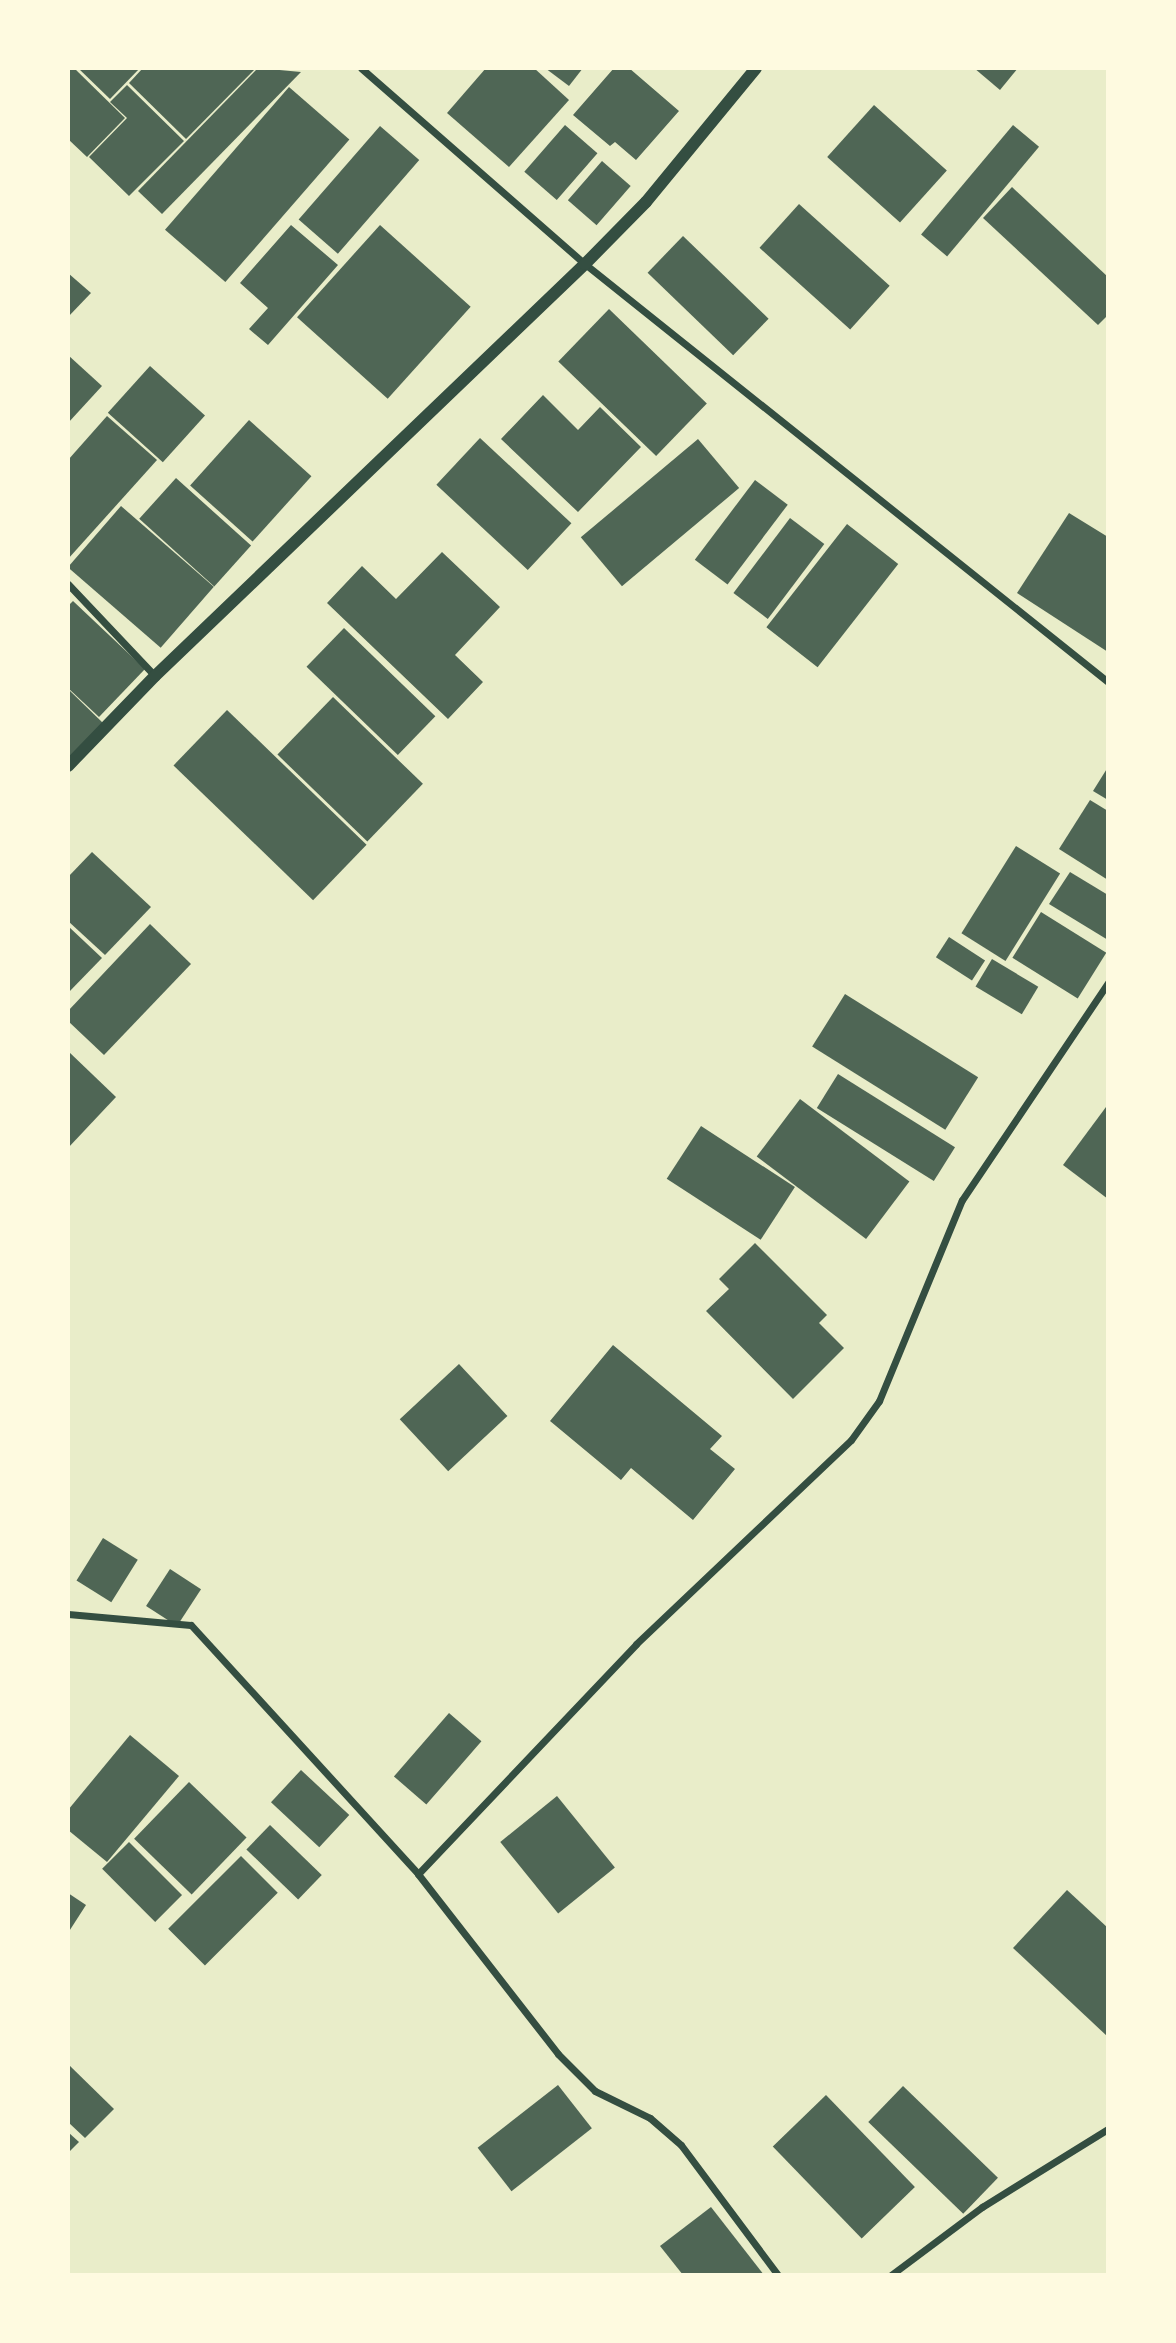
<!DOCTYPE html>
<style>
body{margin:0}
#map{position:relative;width:1176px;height:2343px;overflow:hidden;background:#e9edc9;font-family:Merriweather,serif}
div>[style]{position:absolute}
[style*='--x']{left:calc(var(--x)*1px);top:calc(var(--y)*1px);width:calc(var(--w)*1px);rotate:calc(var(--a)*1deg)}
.building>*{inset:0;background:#4f6655;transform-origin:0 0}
.minor>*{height:7px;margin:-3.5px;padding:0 3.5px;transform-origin:3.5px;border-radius:3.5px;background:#344e41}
.tertiary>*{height:12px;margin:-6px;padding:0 6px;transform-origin:6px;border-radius:6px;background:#344e41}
span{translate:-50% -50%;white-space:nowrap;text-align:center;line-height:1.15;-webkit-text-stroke:7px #fefae0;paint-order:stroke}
.frame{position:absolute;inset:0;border:70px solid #fefae0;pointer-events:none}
</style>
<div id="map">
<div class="building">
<div style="clip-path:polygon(68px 68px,74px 68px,125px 118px,87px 157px,68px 139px)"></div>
<div style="clip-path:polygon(78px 68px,140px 68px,110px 99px)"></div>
<div style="clip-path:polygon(143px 68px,256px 68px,186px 139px,129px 83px)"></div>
<div style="clip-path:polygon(258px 68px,301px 72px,162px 214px,138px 191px)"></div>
<div style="clip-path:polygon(486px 68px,534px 68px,569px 100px,509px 167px,447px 113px)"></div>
<div style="clip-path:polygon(545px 68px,583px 68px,569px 86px)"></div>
<div style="clip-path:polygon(614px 68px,629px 68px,679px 111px,636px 160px,615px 142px,610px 146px,573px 115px)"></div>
<div style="clip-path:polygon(974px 68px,1018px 68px,1000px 90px)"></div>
<div style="clip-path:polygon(127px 85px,184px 141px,129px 196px,89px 157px,127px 118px,110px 102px)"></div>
<div style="left:289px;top:87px;width:80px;height:189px;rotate:41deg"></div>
<div style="left:874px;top:105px;width:98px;height:70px;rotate:42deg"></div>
<div style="left:565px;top:125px;width:43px;height:62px;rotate:41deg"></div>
<div style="left:1013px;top:125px;width:34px;height:143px;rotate:40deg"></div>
<div style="left:380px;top:126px;width:52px;height:124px;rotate:41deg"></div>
<div style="left:602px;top:161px;width:38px;height:52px;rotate:41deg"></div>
<div style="clip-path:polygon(1012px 187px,1108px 277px,1108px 315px,1098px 325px,983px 218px)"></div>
<div style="left:799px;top:204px;width:122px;height:59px;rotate:42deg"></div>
<div style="clip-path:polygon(291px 225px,338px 265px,268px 345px,249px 329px,268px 308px,240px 283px)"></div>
<div style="left:380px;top:225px;width:122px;height:124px;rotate:42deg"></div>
<div style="left:683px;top:236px;width:119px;height:51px;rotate:44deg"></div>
<div style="clip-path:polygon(68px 273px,91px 293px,68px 317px)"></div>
<div style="left:609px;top:309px;width:136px;height:73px;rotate:44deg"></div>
<div style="clip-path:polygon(68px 355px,102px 386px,68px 423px)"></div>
<div style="left:150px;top:366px;width:74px;height:63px;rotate:42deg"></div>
<div style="clip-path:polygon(543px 395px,578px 430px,600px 407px,641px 447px,578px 512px,501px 439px)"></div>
<div style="clip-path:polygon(107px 416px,157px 460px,68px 559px,68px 460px)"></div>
<div style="left:249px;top:420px;width:84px;height:88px;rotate:42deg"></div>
<div style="left:480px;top:438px;width:125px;height:64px;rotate:43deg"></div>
<div style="left:698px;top:439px;width:64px;height:153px;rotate:50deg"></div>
<div style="left:176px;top:478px;width:101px;height:55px;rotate:42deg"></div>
<div style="left:755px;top:480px;width:41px;height:100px;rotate:37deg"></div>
<div style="left:121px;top:506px;width:123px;height:81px;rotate:41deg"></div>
<div style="clip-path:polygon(1069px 513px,1108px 537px,1108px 652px,1017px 593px)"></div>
<div style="left:790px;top:518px;width:43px;height:94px;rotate:37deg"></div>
<div style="left:847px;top:524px;width:65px;height:131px;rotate:38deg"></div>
<div style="clip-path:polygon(442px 552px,500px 607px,455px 655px,483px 682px,448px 719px,327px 603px,362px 566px,396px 599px)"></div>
<div style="clip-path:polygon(73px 601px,145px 669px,99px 717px,68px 688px,68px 606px)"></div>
<div style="left:344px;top:628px;width:127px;height:54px;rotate:44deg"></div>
<div style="clip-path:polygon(68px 689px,104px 724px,68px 761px)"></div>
<div style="left:333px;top:697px;width:125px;height:80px;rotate:44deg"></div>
<div style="left:227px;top:710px;width:194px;height:77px;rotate:44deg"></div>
<div style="clip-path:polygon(1108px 767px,1108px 800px,1093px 791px)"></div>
<div style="clip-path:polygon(1090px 800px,1108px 811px,1108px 880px,1059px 849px)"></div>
<div style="left:1016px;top:846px;width:52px;height:103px;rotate:32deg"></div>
<div style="clip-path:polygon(92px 852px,151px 907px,105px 955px,68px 921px,68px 877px)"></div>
<div style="clip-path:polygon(1070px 872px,1108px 895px,1108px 940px,1049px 904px)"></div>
<div style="left:1041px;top:912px;width:77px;height:54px;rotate:32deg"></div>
<div style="clip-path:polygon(150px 924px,191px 964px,104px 1055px,68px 1021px,68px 1011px)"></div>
<div style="clip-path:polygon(68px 926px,102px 958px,68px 993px)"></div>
<div style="left:949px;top:937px;width:43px;height:24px;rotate:33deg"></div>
<div style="left:992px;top:959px;width:54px;height:32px;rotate:31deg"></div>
<div style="left:845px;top:994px;width:157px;height:62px;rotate:32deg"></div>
<div style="clip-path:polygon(68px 1051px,116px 1097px,68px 1148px)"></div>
<div style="left:838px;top:1074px;width:138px;height:40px;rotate:32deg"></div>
<div style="left:800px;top:1099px;width:137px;height:72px;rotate:37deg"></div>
<div style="clip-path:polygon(1106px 1107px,1108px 1109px,1108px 1199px,1063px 1165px)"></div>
<div style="left:701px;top:1126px;width:112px;height:63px;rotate:33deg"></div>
<div style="clip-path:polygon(755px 1243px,827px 1315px,819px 1323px,844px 1348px,793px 1399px,706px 1311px,729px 1289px,719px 1279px)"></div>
<div style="clip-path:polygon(613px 1345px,722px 1436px,710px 1449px,735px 1469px,693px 1520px,631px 1468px,621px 1480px,550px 1421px)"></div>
<div style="left:459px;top:1364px;width:71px;height:81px;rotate:47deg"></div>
<div style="left:103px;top:1538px;width:41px;height:50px;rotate:32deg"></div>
<div style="left:170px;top:1569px;width:37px;height:44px;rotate:33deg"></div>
<div style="left:449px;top:1713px;width:43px;height:84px;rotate:41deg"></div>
<div style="clip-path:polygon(130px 1735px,179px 1776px,107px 1862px,68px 1830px,68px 1810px)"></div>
<div style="left:301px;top:1770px;width:66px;height:44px;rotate:43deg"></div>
<div style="left:189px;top:1782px;width:80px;height:79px;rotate:44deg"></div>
<div style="left:557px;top:1796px;width:92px;height:73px;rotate:51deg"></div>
<div style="left:270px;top:1825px;width:72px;height:34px;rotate:44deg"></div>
<div style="left:129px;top:1842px;width:75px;height:38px;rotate:45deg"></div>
<div style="left:241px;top:1856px;width:52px;height:103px;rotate:45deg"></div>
<div style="clip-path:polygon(1067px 1890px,1108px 1928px,1108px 2037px,1013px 1948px)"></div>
<div style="clip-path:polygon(68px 1893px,86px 1905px,68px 1933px)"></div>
<div style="clip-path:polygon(68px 2064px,114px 2109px,85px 2138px,68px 2122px)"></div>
<div style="left:558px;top:2085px;width:55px;height:102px;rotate:52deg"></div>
<div style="left:903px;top:2086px;width:132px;height:50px;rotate:44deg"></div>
<div style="left:826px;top:2095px;width:128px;height:74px;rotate:46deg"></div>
<div style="clip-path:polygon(68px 2132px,79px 2142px,68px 2153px)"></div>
<div style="clip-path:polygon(711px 2207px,764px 2275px,683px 2275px,660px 2246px)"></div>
</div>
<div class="minor">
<div style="--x:361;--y:68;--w:298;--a:41.2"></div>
<div style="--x:585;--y:264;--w:670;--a:38.63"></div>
<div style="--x:68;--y:584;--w:127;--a:46.6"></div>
<div style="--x:68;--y:1614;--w:123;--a:5.1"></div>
<div style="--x:191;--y:1625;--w:337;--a:47.6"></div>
<div style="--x:418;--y:1874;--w:228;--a:52.1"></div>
<div style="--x:558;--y:2054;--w:52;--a:45"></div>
<div style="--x:595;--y:2091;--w:61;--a:26.1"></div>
<div style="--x:650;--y:2118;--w:41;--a:41.1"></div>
<div style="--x:681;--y:2145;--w:162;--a:53.3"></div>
<div style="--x:418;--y:1874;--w:317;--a:-46.5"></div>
<div style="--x:636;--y:1644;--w:296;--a:-43.5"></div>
<div style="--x:851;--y:1440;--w:48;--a:-54.3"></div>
<div style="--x:879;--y:1401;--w:217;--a:-67.6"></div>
<div style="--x:962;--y:1200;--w:262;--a:-56.1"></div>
<div style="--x:891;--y:2275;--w:114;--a:-36.8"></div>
<div style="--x:982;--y:2207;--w:148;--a:-31.8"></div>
</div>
<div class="tertiary">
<div style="--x:68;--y:766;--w:125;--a:-46"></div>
<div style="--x:155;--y:676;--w:596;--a:-43.78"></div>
<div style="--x:585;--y:264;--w:87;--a:-45.5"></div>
<div style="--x:646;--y:202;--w:173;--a:-50.6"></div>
</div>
<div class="frame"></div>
</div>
